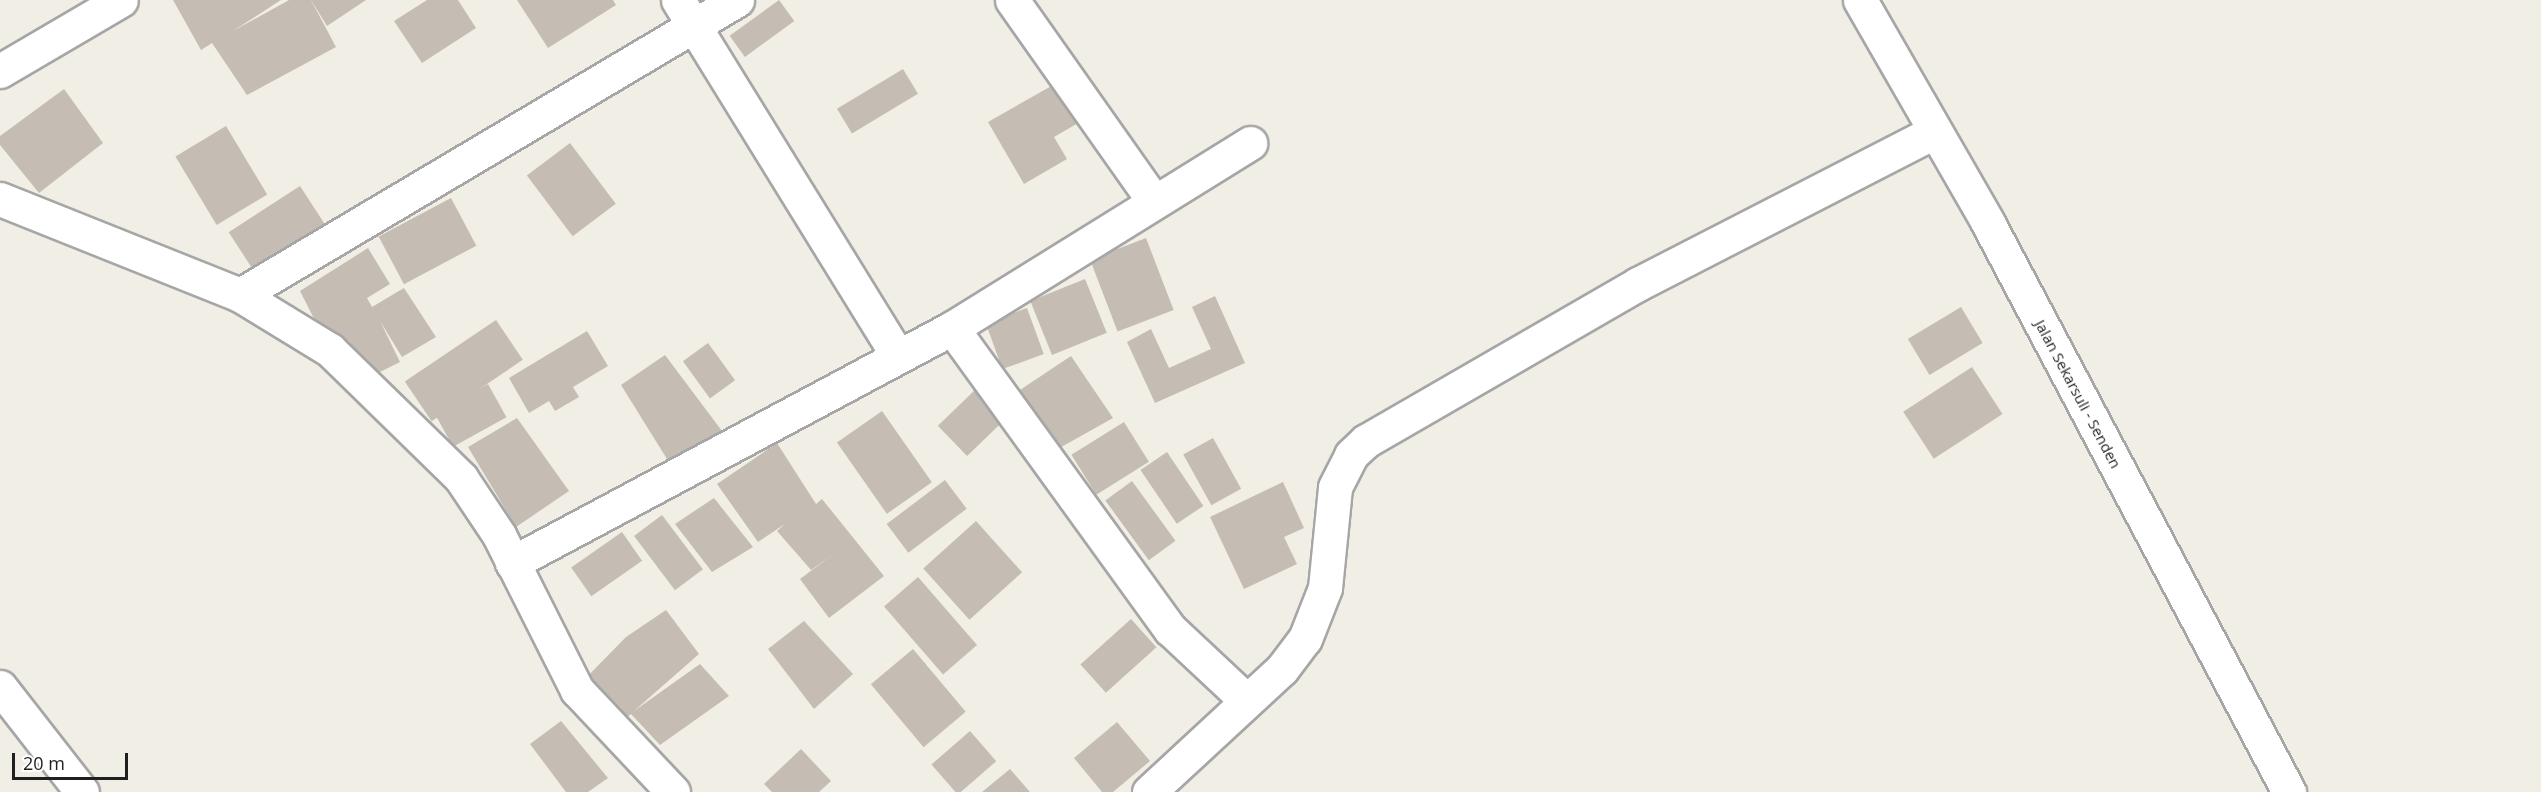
<!DOCTYPE html>
<style>
body{margin:0}
#map{position:relative;width:2541px;height:792px;overflow:hidden;background:#f0eee5;font-family:"Open Sans",sans-serif}
div>[style]{position:absolute}
[style*='--x']{left:calc(var(--x)*1px);top:calc(var(--y)*1px);width:calc(var(--w)*1px);rotate:calc(var(--a)*1deg)}
.building>*{inset:0;background:#c5bdb4;transform-origin:0 0}
.roads{filter:drop-shadow(2px 0 #a6a6a6) drop-shadow(-2px 0 #a6a6a6) drop-shadow(0 2px #a6a6a6) drop-shadow(0 -2px #a6a6a6)}
.minor>*{height:33px;margin:-16.5px;padding:0 16.5px;transform-origin:16.5px;border-radius:16.5px;background:#fff}
span{translate:-50% -50%;white-space:nowrap;text-align:center;line-height:1.15;-webkit-text-stroke:5px #fff;paint-order:stroke}
.street-label{font-size:15px;color:#1f1f1f}
.scale{position:absolute;left:12px;top:753px;width:116px;height:27px;box-sizing:border-box;border:3px solid #1f1f1f;border-top:0;padding-left:8px;font-size:18px;line-height:21px;white-space:nowrap;color:#1f1f1f;-webkit-text-stroke:4px #fff;paint-order:stroke}
</style>
<div id="map">
<div class="building">
<div style="clip-path:polygon(173px 0,281px 0,233px 31px,289px 0,311px 0,336px 47px,247px 95px,212px 43px,201px 50px)"></div>
<div style="clip-path:polygon(311px 0,366px 0,327px 26px)"></div>
<div style="clip-path:polygon(427px 0,458px 0,476px 28px,422px 63px,394px 21px)"></div>
<div style="clip-path:polygon(517px 0,613px 0,616px 5px,548px 48px)"></div>
<div style="left:779px;top:0;width:26px;height:61px;rotate:54deg"></div>
<div style="left:903px;top:69px;width:29px;height:77px;rotate:59deg"></div>
<div style="clip-path:polygon(1062px 80px,1085px 119px,1054px 137px,1067px 159px,1024px 184px,988px 122px)"></div>
<div style="clip-path:polygon(64px 89px,103px 143px,39px 193px,0 145px,0 136px)"></div>
<div style="left:226px;top:126px;width:80px;height:59px;rotate:59deg"></div>
<div style="left:570px;top:143px;width:76px;height:54px;rotate:53deg"></div>
<div style="left:300px;top:186px;width:48px;height:85px;rotate:57deg"></div>
<div style="left:451px;top:198px;width:54px;height:82px;rotate:62deg"></div>
<div style="left:1146px;top:238px;width:77px;height:60px;rotate:69deg"></div>
<div style="clip-path:polygon(368px 248px,390px 284px,367px 298px,372px 307px,404px 288px,436px 337px,402px 357px,380px 321px,400px 362px,368px 378px,349px 341px,330px 350px,300px 291px)"></div>
<div style="left:1085px;top:279px;width:58px;height:59px;rotate:68deg"></div>
<div style="clip-path:polygon(1215px 296px,1245px 363px,1155px 403px,1127px 342px,1151px 329px,1169px 368px,1211px 349px,1192px 307px)"></div>
<div style="left:1961px;top:307px;width:42px;height:62px;rotate:59deg"></div>
<div style="left:1027px;top:308px;width:49px;height:44px;rotate:70deg"></div>
<div style="left:496px;top:320px;width:48px;height:110px;rotate:56deg"></div>
<div style="clip-path:polygon(587px 331px,608px 366px,573px 387px,579px 397px,555px 411px,549px 401px,529px 413px,509px 378px)"></div>
<div style="left:708px;top:343px;width:46px;height:31px;rotate:54deg"></div>
<div style="clip-path:polygon(665px 355px,725px 435px,672px 467px,621px 385px)"></div>
<div style="clip-path:polygon(1071px 356px,1113px 418px,1047px 455px,1017px 392px)"></div>
<div style="left:1972px;top:367px;width:56px;height:82px;rotate:57deg"></div>
<div style="left:488px;top:384px;width:38px;height:61px;rotate:61deg"></div>
<div style="left:976px;top:389px;width:42px;height:53px;rotate:46deg"></div>
<div style="left:882px;top:411px;width:87px;height:55px;rotate:55deg"></div>
<div style="clip-path:polygon(517px 418px,569px 491px,516px 527px,468px 447px)"></div>
<div style="left:1124px;top:422px;width:47px;height:62px;rotate:58deg"></div>
<div style="left:1213px;top:438px;width:58px;height:34px;rotate:61deg"></div>
<div style="clip-path:polygon(777px 443px,816px 504px,822px 499px,884px 576px,829px 618px,800px 579px,832px 555px,811px 570px,777px 531px,785px 524px,758px 542px,717px 484px)"></div>
<div style="left:1167px;top:452px;width:65px;height:32px;rotate:56deg"></div>
<div style="left:945px;top:480px;width:36px;height:73px;rotate:53deg"></div>
<div style="left:1132px;top:481px;width:74px;height:33px;rotate:54deg"></div>
<div style="clip-path:polygon(1283px 482px,1304px 528px,1284px 537px,1297px 564px,1244px 589px,1210px 517px)"></div>
<div style="clip-path:polygon(714px 498px,753px 547px,712px 572px,675px 524px)"></div>
<div style="left:662px;top:515px;width:68px;height:35px;rotate:53deg"></div>
<div style="left:976px;top:521px;width:69px;height:71px;rotate:48deg"></div>
<div style="left:622px;top:532px;width:35px;height:62px;rotate:55deg"></div>
<div style="left:918px;top:577px;width:90px;height:45px;rotate:49deg"></div>
<div style="clip-path:polygon(666px 610px,699px 654px,634px 711px,700px 664px,729px 696px,660px 745px,631px 714px,621px 722px,582px 682px,626px 637px)"></div>
<div style="left:1131px;top:619px;width:38px;height:68px;rotate:48deg"></div>
<div style="clip-path:polygon(804px 621px,853px 674px,814px 709px,768px 649px)"></div>
<div style="left:913px;top:649px;width:82px;height:55px;rotate:50deg"></div>
<div style="clip-path:polygon(561px 721px,608px 778px,588px 792px,566px 792px,530px 744px)"></div>
<div style="clip-path:polygon(1117px 722px,1150px 761px,1113px 792px,1102px 792px,1074px 758px)"></div>
<div style="left:970px;top:731px;width:40px;height:51px;rotate:49deg"></div>
<div style="clip-path:polygon(801px 749px,831px 781px,819px 792px,772px 792px,764px 784px)"></div>
<div style="clip-path:polygon(1010px 769px,1030px 792px,982px 792px)"></div>
</div>
<div class="roads">
<div class="minor">
<div style="--x:678;--y:0;--w:417;--a:58.3"></div>
<div style="--x:1012;--y:0;--w:245;--a:54.8"></div>
<div style="--x:1860;--y:0;--w:257;--a:60.1"></div>
<div style="--x:1988;--y:223;--w:644;--a:62.12"></div>
<div style="--x:0;--y:71;--w:140;--a:-30.4"></div>
<div style="--x:0;--y:199;--w:258;--a:21.8"></div>
<div style="--x:240;--y:295;--w:105;--a:31.4"></div>
<div style="--x:330;--y:350;--w:183;--a:44.3"></div>
<div style="--x:461;--y:478;--w:69;--a:56.3"></div>
<div style="--x:499;--y:535;--w:174;--a:63.3"></div>
<div style="--x:577;--y:690;--w:140;--a:46.7"></div>
<div style="--x:240;--y:295;--w:578;--a:-30.69"></div>
<div style="--x:952;--y:328;--w:372;--a:54.1"></div>
<div style="--x:1170;--y:629;--w:105;--a:43.1"></div>
<div style="--x:512;--y:563;--w:499;--a:-28.1"></div>
<div style="--x:952;--y:328;--w:351;--a:-31.8"></div>
<div style="--x:0;--y:687;--w:133;--a:52"></div>
<div style="--x:1149;--y:792;--w:181;--a:-42.8"></div>
<div style="--x:1282;--y:669;--w:38;--a:-53"></div>
<div style="--x:1305;--y:639;--w:55;--a:-68.6"></div>
<div style="--x:1325;--y:588;--w:101;--a:-84.3"></div>
<div style="--x:1335;--y:487;--w:36;--a:-63"></div>
<div style="--x:1351;--y:455;--w:21;--a:-43"></div>
<div style="--x:1366;--y:441;--w:314;--a:-30"></div>
<div style="--x:1638;--y:284;--w:333;--a:-27.2"></div>
</div>
</div>
<div class="street-label">
<span style="left:2078px;top:394px;rotate:62deg">Jalan Sekarsuli - Senden</span>
</div>
<div class="scale">20 m</div>
</div>
